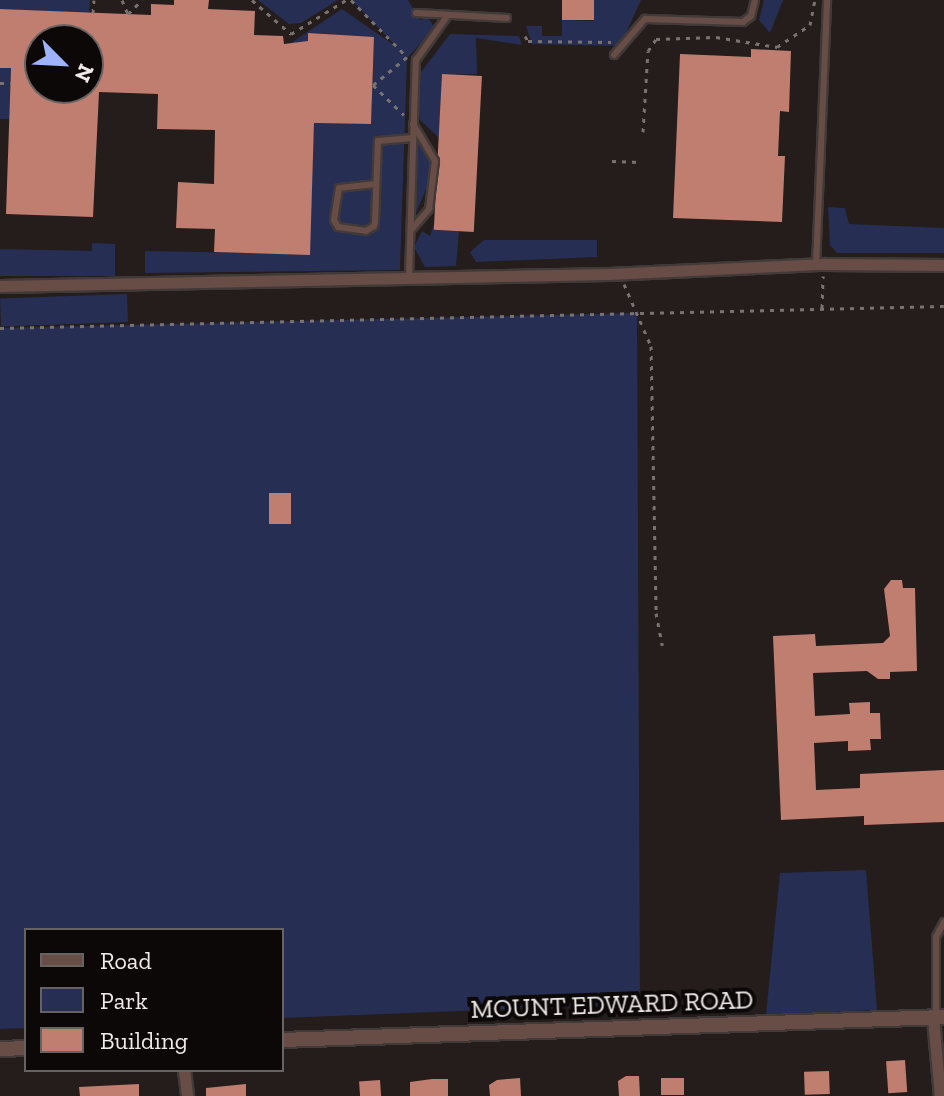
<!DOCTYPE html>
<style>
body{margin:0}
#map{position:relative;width:944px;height:1096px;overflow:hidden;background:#241d1b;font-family:"Zilla Slab",serif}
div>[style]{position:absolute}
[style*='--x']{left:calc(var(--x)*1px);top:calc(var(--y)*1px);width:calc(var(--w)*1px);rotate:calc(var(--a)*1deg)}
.green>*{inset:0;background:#262e53;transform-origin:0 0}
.building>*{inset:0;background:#c07e70;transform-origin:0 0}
.path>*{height:3px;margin-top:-1.5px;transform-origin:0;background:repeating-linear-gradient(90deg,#787271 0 4px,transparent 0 10px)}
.roads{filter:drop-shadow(2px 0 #413a38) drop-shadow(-2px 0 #413a38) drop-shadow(0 2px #413a38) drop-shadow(0 -2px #413a38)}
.service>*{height:6px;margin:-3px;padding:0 3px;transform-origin:3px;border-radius:3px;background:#684d47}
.minor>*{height:11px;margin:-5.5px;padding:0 5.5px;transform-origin:5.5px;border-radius:5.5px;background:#684d47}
.tertiary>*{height:14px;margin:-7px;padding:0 7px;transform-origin:7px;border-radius:7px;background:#684d47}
span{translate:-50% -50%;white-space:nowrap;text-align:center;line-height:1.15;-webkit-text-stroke:8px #0b0807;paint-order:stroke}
.street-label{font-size:26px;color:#f0ebea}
.legend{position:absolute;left:24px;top:928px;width:260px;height:144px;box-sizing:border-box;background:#0b0807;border:2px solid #676362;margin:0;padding:10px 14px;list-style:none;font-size:24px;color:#f0ebea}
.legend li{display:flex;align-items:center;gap:16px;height:40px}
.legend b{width:40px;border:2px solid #676362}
.north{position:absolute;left:24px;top:24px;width:80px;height:80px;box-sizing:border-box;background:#0b0807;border:2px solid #676362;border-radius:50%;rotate:114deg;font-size:22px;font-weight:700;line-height:32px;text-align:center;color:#f0ebea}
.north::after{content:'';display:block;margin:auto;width:28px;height:36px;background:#9fb3fd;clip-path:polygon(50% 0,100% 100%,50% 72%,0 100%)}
</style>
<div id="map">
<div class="green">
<div style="clip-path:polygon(0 0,90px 0,89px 13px,0 9px)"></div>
<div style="clip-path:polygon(258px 0,338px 0,301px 23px,289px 24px)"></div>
<div style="clip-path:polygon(351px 0,408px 0,420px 20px,428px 18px,435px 28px,407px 58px,400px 270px,145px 273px,145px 251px,309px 254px,314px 123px,371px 124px,374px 38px,308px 33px,308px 44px,291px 43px,342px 9px,398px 48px)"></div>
<div style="clip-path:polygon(594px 0,641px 0,620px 46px,532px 44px,526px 26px,542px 26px,542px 36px,562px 36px,562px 20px,593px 21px)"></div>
<div style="clip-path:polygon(764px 0,783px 0,770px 33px,759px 20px)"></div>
<div style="clip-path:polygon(450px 34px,519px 36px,522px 45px,476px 38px,477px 74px,442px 75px,440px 139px,417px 117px,421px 72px)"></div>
<div style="clip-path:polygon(0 68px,11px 68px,9px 119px,0 119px)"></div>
<div style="clip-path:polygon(418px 135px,430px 158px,431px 178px,415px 215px)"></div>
<div style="clip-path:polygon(828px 207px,845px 208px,849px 224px,944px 228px,944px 253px,837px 253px,830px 245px)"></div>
<div style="clip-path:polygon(437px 214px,437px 230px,459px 231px,456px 266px,425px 267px,414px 247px,422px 231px,430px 236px)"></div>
<div style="clip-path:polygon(484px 240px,597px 240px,597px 257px,476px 262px,470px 252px)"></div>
<div style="clip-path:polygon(92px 243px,115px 244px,115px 276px,0 276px,0 249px,92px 251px)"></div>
<div style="left:127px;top:294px;width:28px;height:127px;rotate:88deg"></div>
<div style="clip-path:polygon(637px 313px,640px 1004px,282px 1018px,282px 930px,26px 930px,26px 1028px,0 1029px,0 328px)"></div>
<div style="clip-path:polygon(866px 870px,877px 1010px,766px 1015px,780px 873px)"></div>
</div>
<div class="building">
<div style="clip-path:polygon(evenodd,174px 0,209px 0,208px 9px,255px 11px,254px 35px,283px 36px,284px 44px,308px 41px,308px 33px,374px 37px,371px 124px,314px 123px,310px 255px,214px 252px,215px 229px,176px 228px,178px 182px,214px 184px,215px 130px,157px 129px,158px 94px,99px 92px,93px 217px,6px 214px,11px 68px,0 68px,0 9px,151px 15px,151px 4px,174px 5px,174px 0,40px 40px,88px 40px,88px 88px,40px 88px,40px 40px)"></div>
<div style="left:562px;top:0;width:32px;height:20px"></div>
<div style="clip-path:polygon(751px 49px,791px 51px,789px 112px,780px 111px,778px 156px,785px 156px,782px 222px,673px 218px,680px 54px,751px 57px)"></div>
<div style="left:442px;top:74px;width:40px;height:156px;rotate:3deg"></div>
<div style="left:269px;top:493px;width:22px;height:31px"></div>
<div style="clip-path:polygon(891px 580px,902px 580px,903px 588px,915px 588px,917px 671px,890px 672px,890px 679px,878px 679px,867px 671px,813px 673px,815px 716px,850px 714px,849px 703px,870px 702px,870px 713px,880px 713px,881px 739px,870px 739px,871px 750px,848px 751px,848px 741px,814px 743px,816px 790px,860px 788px,860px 774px,944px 770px,944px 822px,864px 825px,864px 816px,781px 820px,773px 636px,815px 634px,816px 646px,883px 643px,890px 636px,884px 589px)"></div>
<div style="left:905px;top:1060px;width:32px;height:19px;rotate:86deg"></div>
<div style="left:829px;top:1071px;width:23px;height:25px;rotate:88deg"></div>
<div style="clip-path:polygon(626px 1076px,639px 1076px,640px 1096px,619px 1096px,618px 1081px)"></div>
<div style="clip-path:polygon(520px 1078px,521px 1096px,490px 1096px,489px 1085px,497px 1080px)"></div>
<div style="left:684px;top:1078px;width:17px;height:23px;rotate:90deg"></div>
<div style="clip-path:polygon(432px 1079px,448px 1079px,448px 1096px,410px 1096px,410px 1082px)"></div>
<div style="left:380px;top:1080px;width:16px;height:21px;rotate:86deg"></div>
<div style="clip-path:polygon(139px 1084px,139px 1096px,80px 1096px,79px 1087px)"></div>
<div style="clip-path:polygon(246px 1084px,246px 1096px,206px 1096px,206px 1088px)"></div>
</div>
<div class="path">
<div style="--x:122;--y:0;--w:15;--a:67"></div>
<div style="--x:128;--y:14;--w:20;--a:-45"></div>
<div style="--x:252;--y:0;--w:52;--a:41.1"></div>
<div style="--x:291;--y:34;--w:65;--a:-31.7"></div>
<div style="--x:351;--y:0;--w:80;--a:45.5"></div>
<div style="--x:407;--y:57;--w:44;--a:140.5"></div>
<div style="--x:373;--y:85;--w:43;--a:44.1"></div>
<div style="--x:93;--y:13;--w:13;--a:-86"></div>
<div style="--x:525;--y:36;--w:6;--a:59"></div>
<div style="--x:528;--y:41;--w:83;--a:0.7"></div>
<div style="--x:0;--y:83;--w:11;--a:0"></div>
<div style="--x:643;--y:132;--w:81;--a:-86.5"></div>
<div style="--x:648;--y:51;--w:14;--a:-56"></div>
<div style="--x:656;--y:39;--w:60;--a:-1.9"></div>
<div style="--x:716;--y:37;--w:62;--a:9.3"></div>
<div style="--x:777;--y:47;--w:40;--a:-34"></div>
<div style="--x:810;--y:25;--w:25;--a:-79"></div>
<div style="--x:612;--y:161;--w:29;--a:2"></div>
<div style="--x:624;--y:284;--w:68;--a:66.5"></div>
<div style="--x:651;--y:346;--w:267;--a:88.9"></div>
<div style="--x:656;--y:613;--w:33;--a:79"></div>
<div style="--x:822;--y:308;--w:32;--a:-88"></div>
<div style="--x:0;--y:328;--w:944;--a:-1.34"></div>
</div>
<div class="roads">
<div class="service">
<div style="--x:416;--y:13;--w:91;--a:3.1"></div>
<div style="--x:614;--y:55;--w:48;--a:-49.3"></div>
<div style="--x:645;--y:19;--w:98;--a:1.8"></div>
<div style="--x:743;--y:22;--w:10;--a:-37"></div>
<div style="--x:751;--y:16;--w:16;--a:-76"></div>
<div style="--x:376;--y:184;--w:37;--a:174"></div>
<div style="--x:339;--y:188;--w:32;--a:99"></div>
<div style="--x:334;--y:220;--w:8;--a:60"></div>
<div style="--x:338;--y:227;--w:28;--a:8"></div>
<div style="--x:366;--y:231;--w:9;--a:-32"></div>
<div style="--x:374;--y:226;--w:4;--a:-76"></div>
<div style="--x:375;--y:222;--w:81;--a:-87.9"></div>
<div style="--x:378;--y:141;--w:35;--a:-5"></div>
<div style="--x:411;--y:230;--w:28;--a:-49"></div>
<div style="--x:429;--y:209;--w:48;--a:-82.9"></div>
<div style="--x:435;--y:161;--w:43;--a:-120.7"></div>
<div style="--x:816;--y:266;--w:266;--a:-87.6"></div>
<div style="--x:409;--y:277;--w:217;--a:-88.2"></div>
<div style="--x:416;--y:60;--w:55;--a:-54.6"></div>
<div style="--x:936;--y:1017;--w:80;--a:-90"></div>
<div style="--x:936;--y:937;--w:17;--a:-62"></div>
</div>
<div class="minor">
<div style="--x:0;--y:286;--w:609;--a:-1.13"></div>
<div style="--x:609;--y:274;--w:215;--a:-2.7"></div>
<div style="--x:824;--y:264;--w:120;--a:0.5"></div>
<div style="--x:933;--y:1018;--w:78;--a:84.9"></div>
<div style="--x:184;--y:1070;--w:26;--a:83"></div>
</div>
<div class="tertiary">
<div style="--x:282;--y:1040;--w:662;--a:-1.99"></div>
<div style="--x:0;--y:1049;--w:26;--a:-2"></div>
</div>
</div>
<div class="street-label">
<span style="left:612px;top:1005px;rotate:-2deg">MOUNT EDWARD ROAD</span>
</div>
<ul class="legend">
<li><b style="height:10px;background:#684d47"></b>Road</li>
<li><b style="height:22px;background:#262e53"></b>Park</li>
<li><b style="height:22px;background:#c07e70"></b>Building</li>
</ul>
<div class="north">N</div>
</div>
